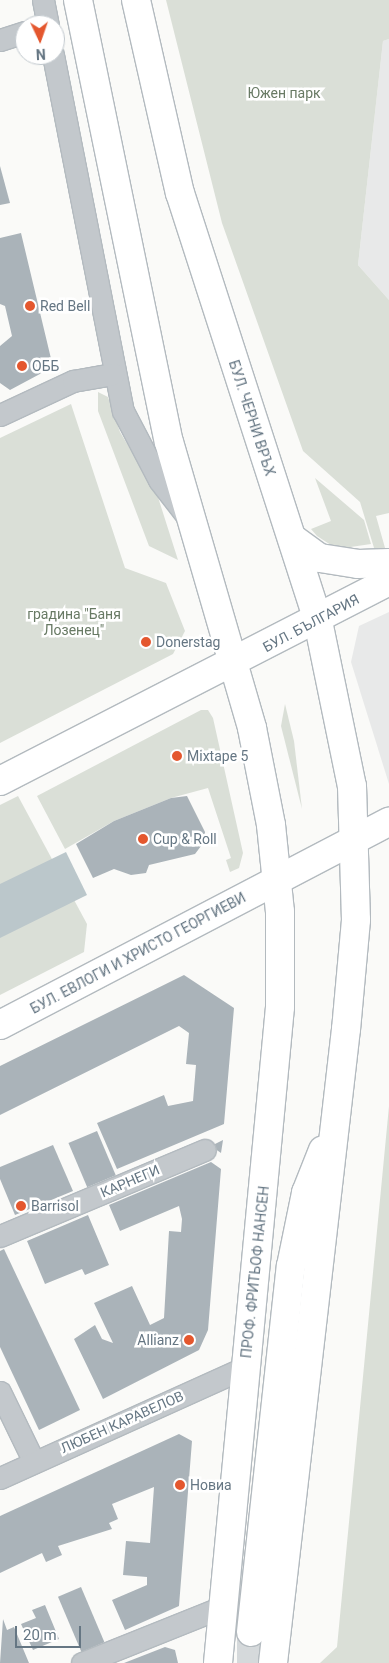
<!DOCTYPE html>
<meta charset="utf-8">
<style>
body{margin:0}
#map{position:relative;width:389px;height:1663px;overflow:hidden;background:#fafaf8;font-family:Roboto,sans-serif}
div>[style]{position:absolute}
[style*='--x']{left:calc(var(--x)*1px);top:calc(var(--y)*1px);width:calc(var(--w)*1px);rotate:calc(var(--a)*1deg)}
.built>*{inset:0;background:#e8e9e9}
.green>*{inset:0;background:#dadfd7}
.water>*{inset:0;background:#bbc7cb}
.building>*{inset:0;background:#aab3b9;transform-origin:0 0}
.secondary-tunnel>*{height:28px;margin-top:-14px;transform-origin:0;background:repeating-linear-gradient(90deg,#d5d9db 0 28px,transparent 0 42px)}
.roads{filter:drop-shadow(1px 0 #b3babf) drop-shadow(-1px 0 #b3babf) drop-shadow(0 1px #b3babf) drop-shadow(0 -1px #b3babf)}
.minor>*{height:21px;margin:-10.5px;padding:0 10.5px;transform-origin:10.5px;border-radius:10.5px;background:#c3c8cc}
.secondary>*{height:28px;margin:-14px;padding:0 14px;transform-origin:14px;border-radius:14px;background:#fff}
.primary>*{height:28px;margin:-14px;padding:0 14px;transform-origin:14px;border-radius:14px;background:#fff}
.dots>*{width:14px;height:14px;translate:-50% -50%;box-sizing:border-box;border:2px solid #fff;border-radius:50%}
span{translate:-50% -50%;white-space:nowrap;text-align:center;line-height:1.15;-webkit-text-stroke:5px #fff;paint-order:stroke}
.park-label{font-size:14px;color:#687a64}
.poi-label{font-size:14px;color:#657683}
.left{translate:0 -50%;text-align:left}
.right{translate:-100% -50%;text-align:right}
.street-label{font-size:14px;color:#657683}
.north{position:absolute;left:15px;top:15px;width:50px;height:50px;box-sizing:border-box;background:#fff;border:1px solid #c1c8cd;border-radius:50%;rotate:177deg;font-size:14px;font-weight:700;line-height:20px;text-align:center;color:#657683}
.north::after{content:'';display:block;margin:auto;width:18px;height:22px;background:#e4572e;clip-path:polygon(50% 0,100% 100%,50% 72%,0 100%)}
.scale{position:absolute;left:15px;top:1626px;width:66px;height:22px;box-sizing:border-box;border:2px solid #657683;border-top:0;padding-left:6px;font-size:15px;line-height:18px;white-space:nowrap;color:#657683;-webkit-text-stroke:4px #fff;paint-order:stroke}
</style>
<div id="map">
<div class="built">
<div style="clip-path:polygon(389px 39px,389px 300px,358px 265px,383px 41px)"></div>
<div style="clip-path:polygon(389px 612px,389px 784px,351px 662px,359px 626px)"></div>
</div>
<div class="green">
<div style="clip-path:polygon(166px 0,389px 0,389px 39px,383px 41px,358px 265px,389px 300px,389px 513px,376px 516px,389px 562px,389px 597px,360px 502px,303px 451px,222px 223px)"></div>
<div style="clip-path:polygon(98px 392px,108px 397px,120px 432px,157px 494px,178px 560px,149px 546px,98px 411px)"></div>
<div style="clip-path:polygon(71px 404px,125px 568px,166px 583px,185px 631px,173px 654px,0 743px,0 438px)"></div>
<div style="clip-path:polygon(315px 478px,364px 520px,371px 544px,337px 549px,317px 536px,311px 529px,331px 521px)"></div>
<div style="clip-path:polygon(285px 704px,294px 741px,302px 809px,281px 726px)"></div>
<div style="clip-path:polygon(201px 710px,208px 710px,213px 718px,243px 853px,239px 868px,230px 872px,226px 860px,231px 858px,208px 788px,171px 798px,114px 821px,65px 849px,37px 796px)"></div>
<div style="clip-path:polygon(18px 796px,87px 924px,84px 952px,0 995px,0 805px)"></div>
<div style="clip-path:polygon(389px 1106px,389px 1663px,320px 1663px,337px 1647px)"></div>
</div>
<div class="water">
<div style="clip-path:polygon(66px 852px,87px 895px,0 938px,0 884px)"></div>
</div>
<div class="building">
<div style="clip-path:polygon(0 166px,10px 203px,0 205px)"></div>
<div style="clip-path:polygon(21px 233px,53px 367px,10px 390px,0 383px,0 346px,12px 336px,5px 306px,0 304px,0 238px)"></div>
<div style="clip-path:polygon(187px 796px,205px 832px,204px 842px,195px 854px,149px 865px,146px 873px,131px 875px,114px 869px,93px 878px,76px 844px,114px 821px,171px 798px)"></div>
<div style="clip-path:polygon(184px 975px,234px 1008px,224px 1124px,117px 1169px,97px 1123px,164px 1095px,168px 1106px,193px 1101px,196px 1065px,186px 1064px,189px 1033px,179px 1026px,0 1115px,0 1066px)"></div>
<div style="left:97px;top:1131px;width:48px;height:31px;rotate:67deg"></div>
<div style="clip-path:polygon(223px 1140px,221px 1153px,211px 1146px)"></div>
<div style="clip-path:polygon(53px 1145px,73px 1191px,15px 1215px,0 1179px,0 1167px)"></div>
<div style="clip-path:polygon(211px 1162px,221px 1169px,208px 1330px,199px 1350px,103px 1399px,74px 1339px,95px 1325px,102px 1339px,113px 1343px,94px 1303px,132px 1286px,150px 1325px,164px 1318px,169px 1231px,181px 1232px,182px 1219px,179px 1206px,120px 1231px,109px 1205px)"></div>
<div style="clip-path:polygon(88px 1215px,109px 1265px,85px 1275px,82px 1269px,45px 1284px,27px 1241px)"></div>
<div style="clip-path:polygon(4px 1249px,80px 1410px,39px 1430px,0 1347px,0 1251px)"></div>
<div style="clip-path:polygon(179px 1434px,192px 1441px,179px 1606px,125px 1630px,112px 1600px,147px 1585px,147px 1577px,123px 1575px,126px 1541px,150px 1543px,154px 1487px,112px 1504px,118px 1519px,109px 1523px,112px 1529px,58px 1546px,62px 1555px,46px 1562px,42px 1553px,0 1573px,0 1516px)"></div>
<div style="left:81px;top:1587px;width:60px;height:25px;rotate:67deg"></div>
<div style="clip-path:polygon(45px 1605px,59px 1639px,33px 1650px,21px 1624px,36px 1618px,32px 1610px)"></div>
<div style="clip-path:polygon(3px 1619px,7px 1630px,14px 1627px,29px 1663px,0 1663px)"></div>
<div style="clip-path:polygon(165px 1647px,175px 1650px,178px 1663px,124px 1663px)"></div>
</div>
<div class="secondary-tunnel">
<div style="--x:251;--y:1663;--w:31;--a:-90"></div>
</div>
<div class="roads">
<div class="minor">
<div style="--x:43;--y:0;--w:25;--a:79"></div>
<div style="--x:0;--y:40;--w:26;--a:-18"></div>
<div style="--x:53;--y:55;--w:363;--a:78.9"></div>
<div style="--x:123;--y:411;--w:78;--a:62.4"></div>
<div style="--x:159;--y:480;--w:44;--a:52.4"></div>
<div style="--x:0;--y:415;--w:81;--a:-25"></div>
<div style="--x:73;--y:381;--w:41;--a:-9.9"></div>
<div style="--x:0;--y:1236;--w:222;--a:-22.8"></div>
<div style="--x:0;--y:1392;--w:78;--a:64.1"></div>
<div style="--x:0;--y:1478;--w:270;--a:-24.3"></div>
<div style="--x:82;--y:1663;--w:151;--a:-21.8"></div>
</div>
<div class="secondary">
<div style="--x:78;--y:0;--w:451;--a:78.4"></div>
<div style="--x:169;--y:442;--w:298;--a:73.8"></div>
<div style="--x:252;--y:728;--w:99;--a:78.9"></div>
<div style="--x:271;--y:825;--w:87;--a:84.1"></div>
<div style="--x:280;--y:912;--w:95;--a:90"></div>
<div style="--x:280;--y:1007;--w:659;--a:95.4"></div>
<div style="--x:136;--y:0;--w:198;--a:77.2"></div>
<div style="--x:180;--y:193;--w:450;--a:72.1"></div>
<div style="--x:318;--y:621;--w:168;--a:78.4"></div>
<div style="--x:352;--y:786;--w:134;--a:88.3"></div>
<div style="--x:356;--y:920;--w:109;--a:95.2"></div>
<div style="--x:346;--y:1029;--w:638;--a:96.57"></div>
<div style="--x:251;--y:1632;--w:368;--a:-83.8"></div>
<div style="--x:291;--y:1266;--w:75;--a:-78.4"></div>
<div style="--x:306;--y:1193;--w:46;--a:-68.4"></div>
</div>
<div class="primary">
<div style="--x:292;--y:538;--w:34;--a:36"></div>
<div style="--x:320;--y:558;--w:38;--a:9"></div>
<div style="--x:358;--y:564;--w:31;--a:-2"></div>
<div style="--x:0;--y:781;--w:437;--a:-27.2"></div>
<div style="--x:0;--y:1025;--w:439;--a:-27.6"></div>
</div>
</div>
<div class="dots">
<div style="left:30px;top:306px;background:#e4572e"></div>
<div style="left:22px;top:366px;background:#e4572e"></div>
<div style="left:146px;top:642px;background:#e4572e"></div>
<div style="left:177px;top:756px;background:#e4572e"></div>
<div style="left:143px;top:839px;background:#e4572e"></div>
<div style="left:21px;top:1206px;background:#e4572e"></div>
<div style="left:189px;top:1340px;background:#e4572e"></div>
<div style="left:180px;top:1485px;background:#e4572e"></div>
</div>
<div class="park-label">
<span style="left:284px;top:93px">Южен парк</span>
<span style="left:74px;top:622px">градина "Баня<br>Лозенец"</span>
</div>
<div class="poi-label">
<span class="left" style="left:40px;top:306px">Red Bell</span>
<span class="left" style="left:32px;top:366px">ОББ</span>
<span class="left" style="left:156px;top:642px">Donerstag</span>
<span class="left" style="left:187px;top:756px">Mixtape 5</span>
<span class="left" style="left:153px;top:839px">Cup &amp; Roll</span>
<span class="left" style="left:31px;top:1206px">Barrisol</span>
<span class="right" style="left:179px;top:1340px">Allianz</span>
<span class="left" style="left:190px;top:1485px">Новиа</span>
</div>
<div class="street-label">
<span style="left:252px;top:418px;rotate:72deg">БУЛ. ЧЕРНИ ВРЪХ</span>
<span style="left:311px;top:623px;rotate:-28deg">БУЛ. БЪЛГАРИЯ</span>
<span style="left:138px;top:953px;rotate:-28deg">БУЛ. ЕВЛОГИ И ХРИСТО ГЕОРГИЕВИ</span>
<span style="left:130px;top:1181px;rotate:-23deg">КАРНЕГИ</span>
<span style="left:255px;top:1272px;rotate:-84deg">ПРОФ. ФРИТЬОФ НАНСЕН</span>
<span style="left:122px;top:1422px;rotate:-24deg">ЛЮБЕН КАРАВЕЛОВ</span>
</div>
<div class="north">N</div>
<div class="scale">20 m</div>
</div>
